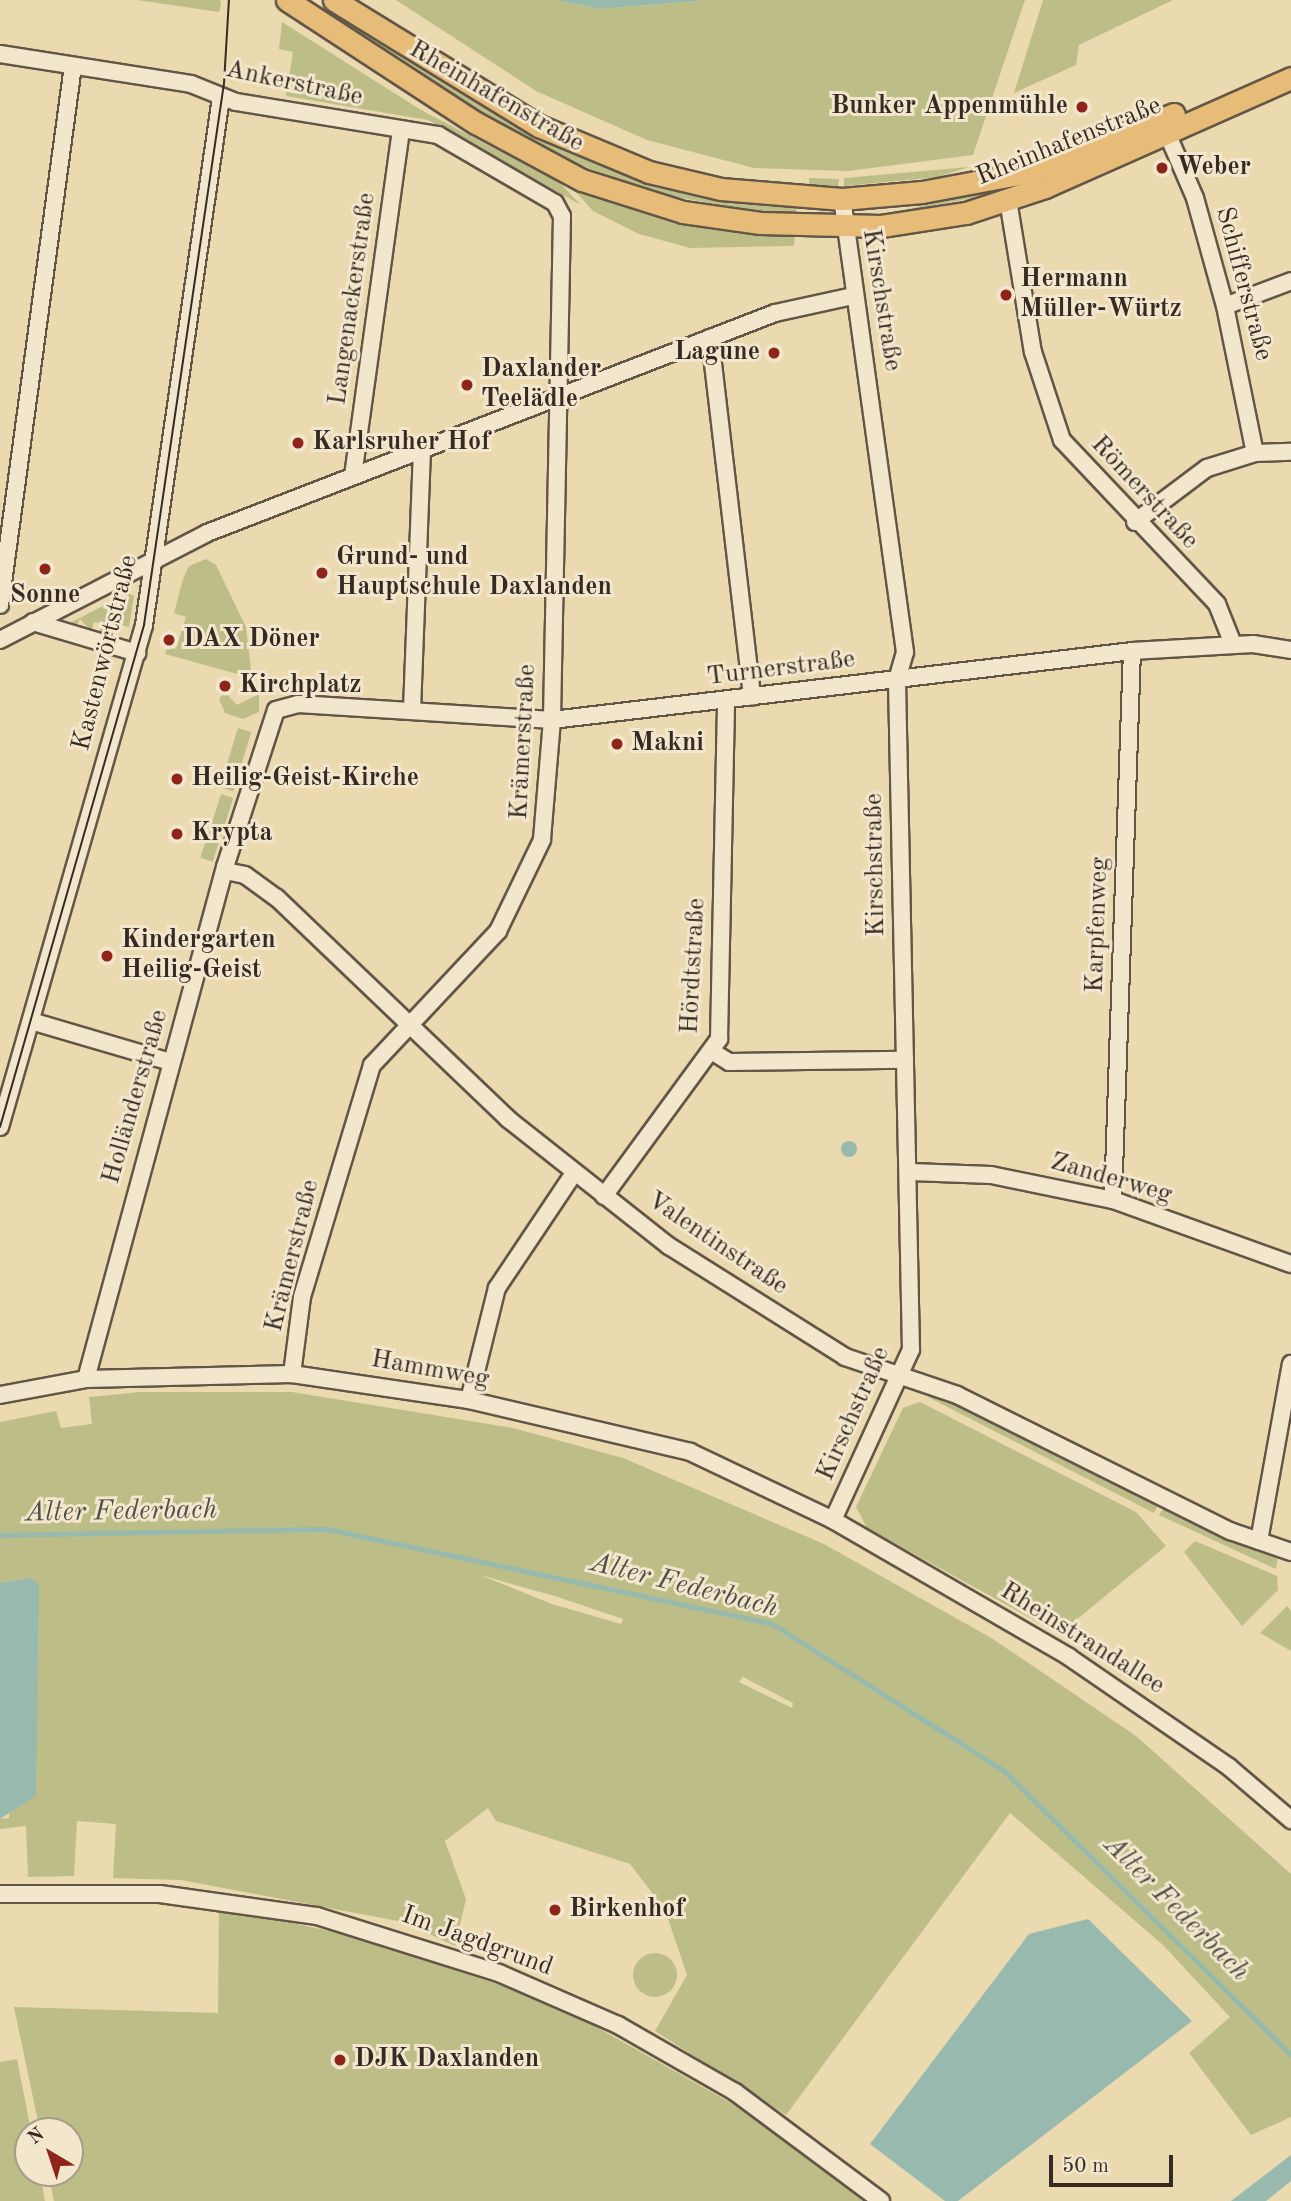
<!DOCTYPE html>
<meta charset="utf-8">
<style>
body{margin:0}
#map{position:relative;width:1291px;height:2201px;overflow:hidden;background:#ebd9b0;font-family:"Old Standard TT",serif}
div>[style]{position:absolute}
[style*='--x']{left:calc(var(--x)*1px);top:calc(var(--y)*1px);width:calc(var(--w)*1px);rotate:calc(var(--a)*1deg)}
.green>*{inset:0;background:#bdbe87;transform-origin:0 0}
.round{border-radius:50%}
.water>*{inset:0;background:#98baae}
.stream>*{height:5px;margin:-2.5px;padding:0 2.5px;transform-origin:2.5px;border-radius:2.5px;background:#98baae}
.roads{filter:drop-shadow(2px 0 #635647) drop-shadow(-2px 0 #635647) drop-shadow(0 2px #635647) drop-shadow(0 -2px #635647)}
.minor>*{height:16px;margin:-8px;padding:0 8px;transform-origin:8px;border-radius:8px;background:#f2e6cc}
.major>*{height:21px;margin:-10.5px;padding:0 10.5px;transform-origin:10.5px;border-radius:10.5px;background:#e6bc78}
.tram>*{height:2px;margin:-1px;padding:0 1px;transform-origin:1px;border-radius:1px;background:#362b24}
.dots>*{width:19px;height:19px;translate:-50% -50%;box-sizing:border-box;border:4px solid #f2e6cc;border-radius:50%}
span{translate:-50% -50%;white-space:nowrap;text-align:center;line-height:1.15;-webkit-text-stroke:6px #f2e6cc;paint-order:stroke}
.street-label{font-size:26px;color:#362b24}
.poi-label{font-size:26px;color:#362b24;font-weight:700}
.right{translate:-100% -50%;text-align:right}
.left{translate:0 -50%;text-align:left}
.water-label{font-size:28px;color:#4e4f46;font-style:italic}
.north{position:absolute;left:14px;top:2117px;width:70px;height:70px;box-sizing:border-box;background:#f2e6cc;border:2px solid #a79b89;border-radius:50%;rotate:321deg;font-size:19px;font-weight:700;line-height:28px;text-align:center;color:#362b24}
.north::after{content:'';display:block;margin:auto;width:24px;height:32px;background:#8f2418;clip-path:polygon(50% 0,100% 100%,50% 72%,0 100%)}
.scale{position:absolute;left:1049px;top:2155px;width:124px;height:32px;box-sizing:border-box;border:4px solid #362b24;border-top:0;padding-left:9px;font-size:21px;line-height:24px;white-space:nowrap;color:#362b24;-webkit-text-stroke:5px #f2e6cc;paint-order:stroke}
</style>
<div id="map">
<div class="green">
<div style="clip-path:polygon(137px 0,220px 0,221px 5px,219px 12px)"></div>
<div style="clip-path:polygon(307px 0,373px 32px,538px 133px,796px 203px,796px 217px,663px 195px,577px 164px,480px 112px)"></div>
<div style="clip-path:polygon(396px 0,556px 0,600px 9px,709px 0,1025px 0,973px 155px,848px 171px,754px 168px,647px 140px,536px 91px)"></div>
<div style="clip-path:polygon(1043px 0,1173px 0,1079px 45px,1076px 65px,1014px 93px)"></div>
<div style="clip-path:polygon(282px 22px,421px 110px,559px 182px,581px 205px,428px 120px,286px 96px,293px 52px,279px 49px)"></div>
<div style="clip-path:polygon(1291px 67px,1291px 73px,1010px 191px,877px 216px,1009px 186px)"></div>
<div style="clip-path:polygon(969px 167px,938px 177px,844px 186px,844px 178px)"></div>
<div style="clip-path:polygon(809px 178px,839px 179px,838px 187px,809px 187px)"></div>
<div style="clip-path:polygon(564px 179px,651px 212px,716px 227px,795px 235px,794px 246px,690px 248px,639px 234px,593px 211px)"></div>
<div style="clip-path:polygon(206px 559px,216px 565px,246px 627px,252px 678px,165px 654px,167px 647px,176px 649px,186px 617px,174px 613px,183px 579px,189px 566px)"></div>
<div style="clip-path:polygon(128px 593px,134px 596px,129px 627px,116px 624px,112px 638px,99px 634px,102px 624px,94px 622px,91px 631px,80px 619px,76px 627px,68px 624px)"></div>
<div style="clip-path:polygon(225px 692px,237px 705px,259px 694px,259px 712px,243px 719px,225px 713px,219px 699px)"></div>
<div style="left:238px;top:728px;width:14px;height:62px;rotate:17deg"></div>
<div style="left:221px;top:794px;width:13px;height:67px;rotate:18deg"></div>
<div style="clip-path:polygon(928px 1391px,1159px 1503px,1154px 1513px,928px 1397px)"></div>
<div style="clip-path:polygon(evenodd,141px 1392px,292px 1392px,513px 1428px,623px 1458px,824px 1544px,993px 1639px,1136px 1736px,1291px 1874px,1291px 2117px,1251px 2135px,1189px 2053px,1230px 2017px,1163px 1945px,1010px 1813px,786px 2115px,655px 2031px,687px 1975px,665px 1910px,630px 1864px,496px 1821px,488px 1808px,445px 1841px,466px 1899px,455px 1946px,403px 1922px,181px 1880px,113px 1878px,116px 1824px,77px 1821px,74px 1876px,28px 1877px,26px 1826px,0 1829px,0 1819px,9px 1818px,30px 1578px,0 1583px,0 1422px,56px 1411px,61px 1428px,92px 1424px,89px 1397px,141px 1392px,480px 1575px,558px 1597px,623px 1619px,621px 1624px,552px 1604px,480px 1575px,141px 1392px,743px 1677px,793px 1703px,792px 1708px,739px 1682px,743px 1677px)"></div>
<div style="clip-path:polygon(920px 1402px,1136px 1512px,1166px 1546px,1059px 1634px,867px 1528px,856px 1507px,903px 1408px)"></div>
<div style="clip-path:polygon(1165px 1506px,1278px 1556px,1276px 1569px,1159px 1515px)"></div>
<div style="clip-path:polygon(1195px 1541px,1277px 1576px,1278px 1590px,1242px 1626px,1184px 1552px)"></div>
<div style="clip-path:polygon(1287px 1606px,1291px 1611px,1291px 1651px,1260px 1633px)"></div>
<div style="clip-path:polygon(219px 1907px,357px 1937px,556px 2004px,738px 2107px,866px 2201px,54px 2201px,48px 2173px,70px 2173px,70px 2131px,40px 2131px,14px 2007px,218px 2013px)"></div>
<div class="round" style="left:633px;top:1953px;width:44px;height:44px"></div>
<div style="clip-path:polygon(17px 2059px,31px 2131px,28px 2173px,40px 2173px,45px 2201px,0 2201px,0 2062px)"></div>
</div>
<div class="water">
<div style="clip-path:polygon(556px 0,709px 0,600px 9px)"></div>
<div class="round" style="left:841px;top:1141px;width:16px;height:16px"></div>
<div style="clip-path:polygon(30px 1578px,39px 1584px,36px 1796px,0 1819px,0 1583px)"></div>
<div style="clip-path:polygon(1088px 1919px,1192px 2021px,958px 2201px,945px 2201px,870px 2144px,1029px 1934px)"></div>
<div style="clip-path:polygon(1291px 2155px,1291px 2181px,1266px 2201px,1231px 2201px)"></div>
</div>
<div class="stream">
<div style="--x:0;--y:1535;--w:327;--a:-1.1"></div>
<div style="--x:327;--y:1529;--w:454;--a:12"></div>
<div style="--x:771;--y:1623;--w:276;--a:32.4"></div>
<div style="--x:1004;--y:1771;--w:404;--a:44.7"></div>
</div>
<div class="roads">
<div class="minor">
<div style="--x:0;--y:54;--w:193;--a:8.9"></div>
<div style="--x:191;--y:84;--w:48;--a:21.8"></div>
<div style="--x:236;--y:102;--w:205;--a:9.3"></div>
<div style="--x:438;--y:135;--w:135;--a:30.2"></div>
<div style="--x:555;--y:203;--w:15;--a:62"></div>
<div style="--x:562;--y:216;--w:504;--a:91.14"></div>
<div style="--x:552;--y:720;--w:120;--a:94.8"></div>
<div style="--x:542;--y:840;--w:101;--a:115.8"></div>
<div style="--x:498;--y:931;--w:184;--a:133.2"></div>
<div style="--x:372;--y:1065;--w:242;--a:106.8"></div>
<div style="--x:302;--y:1297;--w:78;--a:97.4"></div>
<div style="--x:1167;--y:133;--w:71;--a:66.7"></div>
<div style="--x:1195;--y:198;--w:112;--a:74.5"></div>
<div style="--x:1225;--y:306;--w:150;--a:78.5"></div>
<div style="--x:1008;--y:200;--w:154;--a:80.7"></div>
<div style="--x:1033;--y:352;--w:93;--a:71.8"></div>
<div style="--x:1062;--y:440;--w:226;--a:46.6"></div>
<div style="--x:1217;--y:604;--w:43;--a:68.2"></div>
<div style="--x:1225;--y:306;--w:71;--a:-20.7"></div>
<div style="--x:710;--y:338;--w:361;--a:83.3"></div>
<div style="--x:353;--y:476;--w:350;--a:-82.1"></div>
<div style="--x:1135;--y:522;--w:90;--a:-36.9"></div>
<div style="--x:1207;--y:468;--w:50;--a:-17.4"></div>
<div style="--x:1255;--y:453;--w:36;--a:-2"></div>
<div style="--x:0;--y:605;--w:544;--a:-82.29"></div>
<div style="--x:33;--y:622;--w:109;--a:16.6"></div>
<div style="--x:0;--y:640;--w:233;--a:-27.3"></div>
<div style="--x:207;--y:533;--w:609;--a:-21.17"></div>
<div style="--x:775;--y:313;--w:80;--a:-12.3"></div>
<div style="--x:412;--y:710;--w:261;--a:-87.8"></div>
<div style="--x:225;--y:871;--w:20;--a:11"></div>
<div style="--x:245;--y:875;--w:39;--a:36"></div>
<div style="--x:277;--y:898;--w:320;--a:43.7"></div>
<div style="--x:508;--y:1119;--w:205;--a:38.3"></div>
<div style="--x:669;--y:1246;--w:208;--a:32.2"></div>
<div style="--x:845;--y:1357;--w:118;--a:18.7"></div>
<div style="--x:957;--y:1395;--w:305;--a:26.5"></div>
<div style="--x:1230;--y:1531;--w:65;--a:19"></div>
<div style="--x:31;--y:1021;--w:145;--a:16.4"></div>
<div style="--x:713;--y:1052;--w:19;--a:32"></div>
<div style="--x:729;--y:1062;--w:176;--a:-0.7"></div>
<div style="--x:0;--y:1127;--w:522;--a:-73.99"></div>
<div style="--x:144;--y:625;--w:533;--a:-81.69"></div>
<div style="--x:911;--y:1172;--w:80;--a:2.1"></div>
<div style="--x:991;--y:1175;--w:125;--a:11.6"></div>
<div style="--x:1113;--y:1200;--w:189;--a:19.8"></div>
<div style="--x:604;--y:1196;--w:195;--a:-53.8"></div>
<div style="--x:719;--y:1039;--w:339;--a:-88.8"></div>
<div style="--x:1113;--y:1200;--w:549;--a:-88.02"></div>
<div style="--x:86;--y:1379;--w:531;--a:-74.81"></div>
<div style="--x:225;--y:867;--w:165;--a:-72"></div>
<div style="--x:276;--y:710;--w:23;--a:-15"></div>
<div style="--x:298;--y:704;--w:255;--a:3.6"></div>
<div style="--x:552;--y:720;--w:584;--a:-6.78"></div>
<div style="--x:1132;--y:651;--w:121;--a:-3.3"></div>
<div style="--x:1253;--y:644;--w:38;--a:9"></div>
<div style="--x:0;--y:1395;--w:87;--a:-10.5"></div>
<div style="--x:86;--y:1379;--w:206;--a:-1.4"></div>
<div style="--x:292;--y:1374;--w:179;--a:8.4"></div>
<div style="--x:469;--y:1400;--w:227;--a:13.2"></div>
<div style="--x:690;--y:1452;--w:158;--a:25.4"></div>
<div style="--x:833;--y:1520;--w:273;--a:30.1"></div>
<div style="--x:1069;--y:1657;--w:194;--a:34.5"></div>
<div style="--x:1229;--y:1767;--w:82;--a:40.5"></div>
<div style="--x:469;--y:1400;--w:115;--a:-76"></div>
<div style="--x:497;--y:1288;--w:138;--a:-56.2"></div>
<div style="--x:833;--y:1520;--w:187;--a:-65.4"></div>
<div style="--x:911;--y:1350;--w:670;--a:-91.2"></div>
<div style="--x:897;--y:680;--w:29;--a:-74"></div>
<div style="--x:905;--y:652;--w:457;--a:-97.9"></div>
<div style="--x:1259;--y:1541;--w:180;--a:-79.8"></div>
<div style="--x:0;--y:1894;--w:160;--a:0"></div>
<div style="--x:160;--y:1894;--w:159;--a:8"></div>
<div style="--x:317;--y:1916;--w:191;--a:17.4"></div>
<div style="--x:499;--y:1973;--w:130;--a:23.6"></div>
<div style="--x:618;--y:2025;--w:135;--a:29.8"></div>
<div style="--x:735;--y:2092;--w:182;--a:36.7"></div>
</div>
<div class="major">
<div style="--x:287;--y:0;--w:225;--a:33.1"></div>
<div style="--x:476;--y:123;--w:120;--a:28.3"></div>
<div style="--x:582;--y:180;--w:106;--a:17.6"></div>
<div style="--x:683;--y:212;--w:78;--a:8.1"></div>
<div style="--x:760;--y:223;--w:121;--a:1.4"></div>
<div style="--x:881;--y:226;--w:86;--a:-8.7"></div>
<div style="--x:966;--y:213;--w:83;--a:-18.2"></div>
<div style="--x:1045;--y:187;--w:269;--a:-23.9"></div>
<div style="--x:334;--y:0;--w:241;--a:31.6"></div>
<div style="--x:539;--y:126;--w:119;--a:22.7"></div>
<div style="--x:649;--y:172;--w:74;--a:13.3"></div>
<div style="--x:721;--y:189;--w:121;--a:4.7"></div>
<div style="--x:842;--y:199;--w:80;--a:-5"></div>
<div style="--x:922;--y:192;--w:104;--a:-10.6"></div>
<div style="--x:1024;--y:173;--w:161;--a:-21.5"></div>
</div>
</div>
<div class="tram">
<div style="--x:0;--y:1127;--w:522;--a:-73.99"></div>
<div style="--x:144;--y:625;--w:548;--a:-81.6"></div>
<div style="--x:224;--y:83;--w:83;--a:-86.6"></div>
</div>
<div class="dots">
<div style="left:1082px;top:107px;background:#8f2418"></div>
<div style="left:1162px;top:168px;background:#8f2418"></div>
<div style="left:1006px;top:295px;background:#8f2418"></div>
<div style="left:774px;top:353px;background:#8f2418"></div>
<div style="left:467px;top:385px;background:#8f2418"></div>
<div style="left:298px;top:443px;background:#8f2418"></div>
<div style="left:45px;top:569px;background:#8f2418"></div>
<div style="left:322px;top:573px;background:#8f2418"></div>
<div style="left:169px;top:640px;background:#8f2418"></div>
<div style="left:225px;top:686px;background:#8f2418"></div>
<div style="left:617px;top:744px;background:#8f2418"></div>
<div style="left:177px;top:779px;background:#8f2418"></div>
<div style="left:177px;top:834px;background:#8f2418"></div>
<div style="left:107px;top:956px;background:#8f2418"></div>
<div style="left:555px;top:1910px;background:#8f2418"></div>
<div style="left:340px;top:2060px;background:#8f2418"></div>
</div>
<div class="street-label">
<span style="left:294px;top:84px;rotate:12deg">Ankerstraße</span>
<span style="left:496px;top:97px;rotate:30deg">Rheinhafenstraße</span>
<span style="left:1069px;top:142px;rotate:-22deg">Rheinhafenstraße</span>
<span style="left:1243px;top:284px;rotate:75deg">Schifferstraße</span>
<span style="left:353px;top:299px;rotate:-82deg">Langenackerstraße</span>
<span style="left:881px;top:300px;rotate:81deg">Kirschstraße</span>
<span style="left:1144px;top:493px;rotate:47deg">Römerstraße</span>
<span style="left:106px;top:653px;rotate:-76deg">Kastenwörtstraße</span>
<span style="left:781px;top:669px;rotate:-7deg">Turnerstraße</span>
<span style="left:524px;top:742px;rotate:-87deg">Krämerstraße</span>
<span style="left:876px;top:865px;rotate:-91deg">Kirschstraße</span>
<span style="left:1098px;top:925px;rotate:-88deg">Karpfenweg</span>
<span style="left:694px;top:966px;rotate:-87deg">Hördtstraße</span>
<span style="left:136px;top:1097px;rotate:-74deg">Holländerstraße</span>
<span style="left:1111px;top:1179px;rotate:16deg">Zanderweg</span>
<span style="left:717px;top:1244px;rotate:34deg">Valentinstraße</span>
<span style="left:293px;top:1256px;rotate:-76deg">Krämerstraße</span>
<span style="left:430px;top:1370px;rotate:10deg">Hammweg</span>
<span style="left:854px;top:1414px;rotate:-66deg">Kirschstraße</span>
<span style="left:1082px;top:1639px;rotate:32deg">Rheinstrandallee</span>
<span style="left:477px;top:1942px;rotate:20deg">Im Jagdgrund</span>
</div>
<div class="poi-label">
<span class="right" style="left:1068px;top:107px">Bunker Appenmühle</span>
<span class="left" style="left:1176px;top:168px">Weber</span>
<span class="left" style="left:1020px;top:295px">Hermann<br>Müller-Würtz</span>
<span class="right" style="left:760px;top:353px">Lagune</span>
<span class="left" style="left:481px;top:385px">Daxlander<br>Teelädle</span>
<span class="left" style="left:312px;top:443px">Karlsruher Hof</span>
<span class="left" style="left:336px;top:573px">Grund- und<br>Hauptschule Daxlanden</span>
<span style="left:45px;top:596px">Sonne</span>
<span class="left" style="left:183px;top:640px">DAX Döner</span>
<span class="left" style="left:239px;top:686px">Kirchplatz</span>
<span class="left" style="left:631px;top:744px">Makni</span>
<span class="left" style="left:191px;top:779px">Heilig-Geist-Kirche</span>
<span class="left" style="left:191px;top:834px">Krypta</span>
<span class="left" style="left:121px;top:956px">Kindergarten<br>Heilig-Geist</span>
<span class="left" style="left:569px;top:1910px">Birkenhof</span>
<span class="left" style="left:354px;top:2060px">DJK Daxlanden</span>
</div>
<div class="water-label">
<span style="left:121px;top:1512px;rotate:-1deg">Alter Federbach</span>
<span style="left:684px;top:1586px;rotate:14deg">Alter Federbach</span>
<span style="left:1176px;top:1909px;rotate:45deg">Alter Federbach</span>
</div>
<div class="north">N</div>
<div class="scale">50 m</div>
</div>
